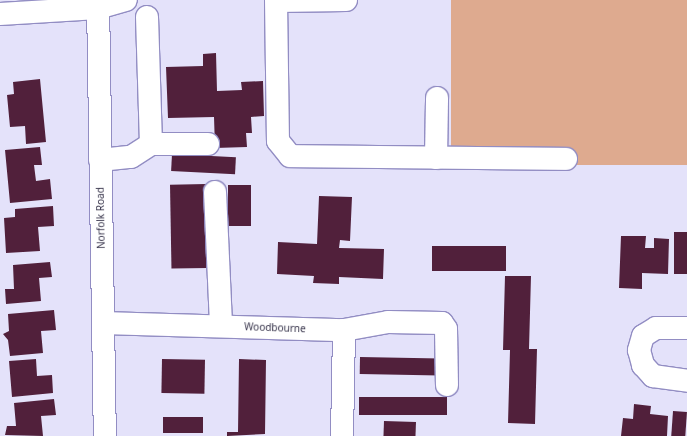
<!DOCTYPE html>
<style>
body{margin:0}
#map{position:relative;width:687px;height:436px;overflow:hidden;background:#e4e2fa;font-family:"Noto Sans",sans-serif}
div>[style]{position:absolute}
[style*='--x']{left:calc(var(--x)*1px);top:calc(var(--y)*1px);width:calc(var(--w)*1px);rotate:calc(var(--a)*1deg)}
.green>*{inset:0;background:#deaa8f;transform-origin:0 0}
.building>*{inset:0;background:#51203b;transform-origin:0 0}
.roads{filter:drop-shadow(1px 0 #928dc3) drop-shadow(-1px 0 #928dc3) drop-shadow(0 1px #928dc3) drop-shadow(0 -1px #928dc3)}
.minor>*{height:22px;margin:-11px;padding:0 11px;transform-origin:11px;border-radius:11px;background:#fff}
.major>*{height:22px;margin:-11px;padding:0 11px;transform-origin:11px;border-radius:11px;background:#fff}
span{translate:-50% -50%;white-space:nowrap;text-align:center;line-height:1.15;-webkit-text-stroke:4px #fff;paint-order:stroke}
.street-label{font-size:10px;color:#37344b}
</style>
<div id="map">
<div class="green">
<div style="left:451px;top:0;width:236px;height:165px"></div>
</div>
<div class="building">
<div style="clip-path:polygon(216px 53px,217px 91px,242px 90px,241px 82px,263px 81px,264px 116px,251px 117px,252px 133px,246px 133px,247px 147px,215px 148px,214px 117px,168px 118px,166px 67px,203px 66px,203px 54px)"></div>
<div style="clip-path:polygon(40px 79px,46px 142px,26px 144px,25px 126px,10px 127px,7px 95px,14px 94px,13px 82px)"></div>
<div style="clip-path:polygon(40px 147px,42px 165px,34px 165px,36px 181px,50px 179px,52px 199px,10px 203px,5px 150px)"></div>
<div style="left:172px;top:154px;width:64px;height:17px;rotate:3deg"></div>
<div style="left:206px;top:184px;width:84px;height:36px;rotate:89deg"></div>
<div style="left:228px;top:185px;width:23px;height:41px"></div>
<div style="clip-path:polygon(319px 196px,352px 197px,350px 241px,340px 240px,339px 248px,384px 249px,383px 279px,339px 277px,339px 284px,313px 283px,314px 276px,277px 274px,278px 242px,317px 244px)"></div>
<div style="clip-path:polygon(53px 206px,54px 226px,38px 227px,40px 251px,6px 253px,4px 218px,15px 217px,15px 209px)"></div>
<div style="left:674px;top:232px;width:13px;height:42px"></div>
<div style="clip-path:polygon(621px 236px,646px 236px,645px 248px,654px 248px,654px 238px,669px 239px,668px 274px,642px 273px,642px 289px,619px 288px)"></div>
<div style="left:432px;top:246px;width:74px;height:25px"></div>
<div style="clip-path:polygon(50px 262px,52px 277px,39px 278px,41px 301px,6px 304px,5px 289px,14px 289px,13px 265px)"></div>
<div style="clip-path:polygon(505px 276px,531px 276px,529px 349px,537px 349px,535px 424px,508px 423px,510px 350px,503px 350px)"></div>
<div style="clip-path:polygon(54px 310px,56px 330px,41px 331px,43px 353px,10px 356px,8px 340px,3px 334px,9px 331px,8px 314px)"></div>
<div style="left:360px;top:357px;width:80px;height:17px;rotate:1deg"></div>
<div style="clip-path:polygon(36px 359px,37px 376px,52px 375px,53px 393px,12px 397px,9px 361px)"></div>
<div style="left:162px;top:359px;width:43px;height:34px;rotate:1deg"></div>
<div style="clip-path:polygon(239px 359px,266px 360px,265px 434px,227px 436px,227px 432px,238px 432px)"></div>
<div style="left:359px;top:397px;width:88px;height:18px"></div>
<div style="clip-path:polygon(54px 399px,56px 415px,41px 416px,43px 436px,5px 435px,7px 426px,16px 426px,14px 403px)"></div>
<div style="clip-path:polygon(634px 404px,651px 406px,650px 414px,668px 416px,667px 436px,621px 436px,623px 418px,633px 419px)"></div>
<div style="left:673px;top:411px;width:14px;height:25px;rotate:4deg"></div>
<div style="left:163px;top:417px;width:40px;height:16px"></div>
<div style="left:384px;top:421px;width:32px;height:15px;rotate:2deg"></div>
</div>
<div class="roads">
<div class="minor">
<div style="--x:276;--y:0;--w:141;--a:89.2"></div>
<div style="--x:278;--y:141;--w:19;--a:51"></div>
<div style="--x:290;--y:156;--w:276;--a:0.6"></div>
<div style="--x:277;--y:1;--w:69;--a:-0.8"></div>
<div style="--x:0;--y:14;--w:98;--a:-3.5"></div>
<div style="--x:98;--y:8;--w:29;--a:-16"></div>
<div style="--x:147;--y:17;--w:127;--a:88.2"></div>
<div style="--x:436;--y:158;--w:60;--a:-89"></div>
<div style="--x:100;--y:160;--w:31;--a:-6"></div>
<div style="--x:131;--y:157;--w:24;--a:-33"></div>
<div style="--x:151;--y:144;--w:57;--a:0"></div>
<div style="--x:215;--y:192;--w:134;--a:87.4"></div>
<div style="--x:103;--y:323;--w:241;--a:1.7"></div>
<div style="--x:344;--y:330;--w:45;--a:-10.3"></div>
<div style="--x:388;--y:322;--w:54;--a:1.1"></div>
<div style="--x:442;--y:323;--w:7;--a:56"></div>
<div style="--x:446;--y:329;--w:56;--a:89"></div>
<div style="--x:687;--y:328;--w:31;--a:180"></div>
<div style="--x:656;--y:328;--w:15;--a:148"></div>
<div style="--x:643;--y:336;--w:15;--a:106"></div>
<div style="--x:639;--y:350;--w:16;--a:75"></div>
<div style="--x:643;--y:365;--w:15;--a:48"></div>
<div style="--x:653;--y:376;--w:34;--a:8"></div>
<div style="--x:342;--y:436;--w:106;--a:-88.9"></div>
</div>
<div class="major">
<div style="--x:98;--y:0;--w:436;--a:89.1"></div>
</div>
</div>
<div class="street-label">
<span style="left:101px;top:218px;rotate:-91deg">Norfolk Road</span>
<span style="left:275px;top:328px;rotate:2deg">Woodbourne</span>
</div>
</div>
